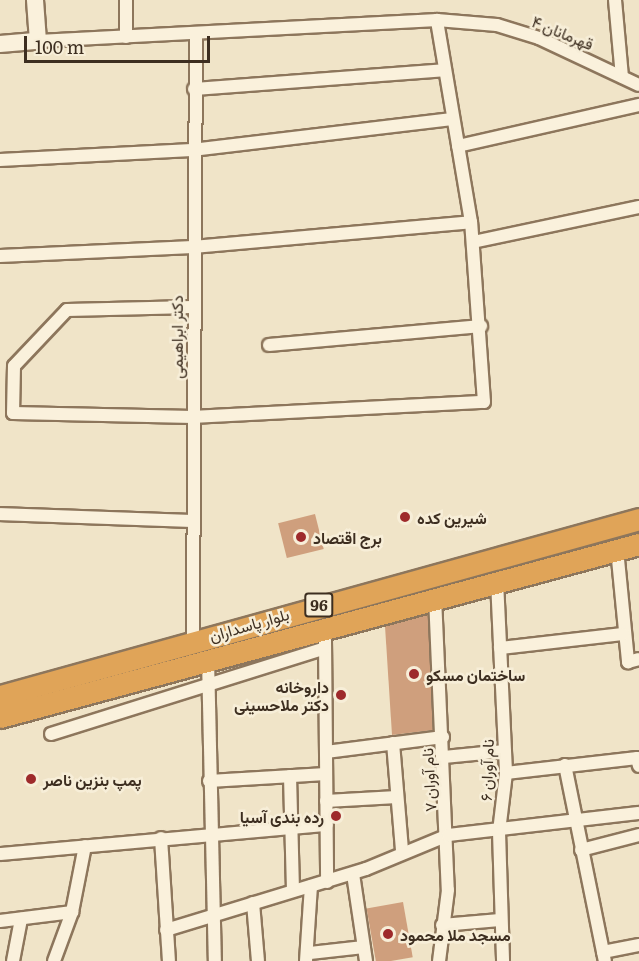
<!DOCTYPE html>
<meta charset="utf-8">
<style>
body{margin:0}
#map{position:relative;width:639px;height:961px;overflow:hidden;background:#f0e4c8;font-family:Literata,Vazirmatn,serif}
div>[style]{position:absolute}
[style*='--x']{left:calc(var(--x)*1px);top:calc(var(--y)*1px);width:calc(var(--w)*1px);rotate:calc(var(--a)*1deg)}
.building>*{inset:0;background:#cf9f7d;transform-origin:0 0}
.roads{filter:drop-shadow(2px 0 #8d765c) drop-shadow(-2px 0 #8d765c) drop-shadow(0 2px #8d765c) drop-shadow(0 -2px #8d765c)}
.street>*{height:12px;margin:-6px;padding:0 6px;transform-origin:6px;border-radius:6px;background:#faf1dc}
.secondary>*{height:16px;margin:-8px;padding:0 8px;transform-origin:8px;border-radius:8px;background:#faf1dc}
.highway>*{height:21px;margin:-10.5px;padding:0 10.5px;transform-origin:10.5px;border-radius:10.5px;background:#e0a458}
.dots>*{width:16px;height:16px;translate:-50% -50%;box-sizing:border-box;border:3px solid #f7eed8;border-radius:50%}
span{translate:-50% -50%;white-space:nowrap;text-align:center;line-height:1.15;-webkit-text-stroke:5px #f7eed8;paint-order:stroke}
.shield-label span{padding:2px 4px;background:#f7eed8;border:2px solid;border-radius:4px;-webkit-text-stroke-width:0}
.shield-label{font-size:15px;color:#3d2e20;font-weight:700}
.street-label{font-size:16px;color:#3d2e20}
.poi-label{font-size:16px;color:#3d2e20;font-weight:700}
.left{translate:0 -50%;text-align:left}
.right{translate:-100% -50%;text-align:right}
.scale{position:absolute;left:24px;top:36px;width:186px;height:27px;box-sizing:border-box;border:3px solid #3d2e20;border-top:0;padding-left:8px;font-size:18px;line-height:21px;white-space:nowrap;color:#3d2e20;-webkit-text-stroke:4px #f7eed8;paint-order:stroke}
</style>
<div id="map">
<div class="building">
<div style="left:315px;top:514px;width:36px;height:38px;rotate:76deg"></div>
<div style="clip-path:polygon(428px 614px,433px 730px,392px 735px,385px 626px)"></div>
<div style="left:403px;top:902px;width:56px;height:37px;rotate:80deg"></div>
</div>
<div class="roads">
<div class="street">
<div style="--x:126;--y:0;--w:37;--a:90"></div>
<div style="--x:615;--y:0;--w:77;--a:84.8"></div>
<div style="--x:38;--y:41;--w:400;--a:-3"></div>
<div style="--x:437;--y:20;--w:60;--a:4.8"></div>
<div style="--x:497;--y:25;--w:44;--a:17.2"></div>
<div style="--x:539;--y:38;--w:110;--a:25.2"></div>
<div style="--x:194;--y:89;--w:251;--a:-4.3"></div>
<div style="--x:458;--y:146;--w:186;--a:-12.8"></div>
<div style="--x:0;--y:160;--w:192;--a:-3"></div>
<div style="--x:192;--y:150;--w:262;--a:-6.8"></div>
<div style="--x:473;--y:242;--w:170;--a:-11.9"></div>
<div style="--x:0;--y:256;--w:193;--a:-2.7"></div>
<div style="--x:193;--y:247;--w:279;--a:-5.1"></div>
<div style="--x:192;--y:307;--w:125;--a:178.6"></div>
<div style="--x:67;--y:310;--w:77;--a:133.4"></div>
<div style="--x:14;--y:366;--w:47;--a:91.2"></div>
<div style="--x:13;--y:413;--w:180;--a:1.3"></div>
<div style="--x:193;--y:417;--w:291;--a:-3"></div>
<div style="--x:484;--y:402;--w:180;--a:-94.1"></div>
<div style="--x:471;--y:222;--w:205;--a:-99.6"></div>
<div style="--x:269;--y:345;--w:213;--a:-5.1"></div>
<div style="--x:0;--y:514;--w:193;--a:2.1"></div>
<div style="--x:617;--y:549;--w:114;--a:84.4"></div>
<div style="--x:628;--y:662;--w:11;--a:-15"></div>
<div style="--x:497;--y:581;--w:192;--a:87.3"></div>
<div style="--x:506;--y:773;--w:59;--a:96.8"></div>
<div style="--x:499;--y:832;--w:129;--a:88.2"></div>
<div style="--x:435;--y:597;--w:293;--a:87.5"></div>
<div style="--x:448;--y:890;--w:72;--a:97.2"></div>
<div style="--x:193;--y:640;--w:607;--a:-89.72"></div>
<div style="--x:325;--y:640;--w:242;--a:89.5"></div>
<div style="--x:500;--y:648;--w:124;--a:-6.5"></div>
<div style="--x:208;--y:659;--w:302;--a:88.7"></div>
<div style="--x:51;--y:734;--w:287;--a:-17.4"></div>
<div style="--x:393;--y:743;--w:108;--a:85.2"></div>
<div style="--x:326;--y:752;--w:118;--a:-7.3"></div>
<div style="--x:444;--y:757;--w:61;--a:-5.6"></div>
<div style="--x:565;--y:765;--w:200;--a:78.5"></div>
<div style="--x:506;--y:773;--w:132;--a:-6.5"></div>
<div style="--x:637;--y:758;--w:8;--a:76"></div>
<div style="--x:290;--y:776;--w:114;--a:88.5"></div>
<div style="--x:209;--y:781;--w:117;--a:-3.4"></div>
<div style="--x:326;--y:801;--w:71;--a:-3.2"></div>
<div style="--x:161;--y:838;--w:123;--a:86.3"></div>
<div style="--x:581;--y:850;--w:60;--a:-14.5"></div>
<div style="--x:0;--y:854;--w:328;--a:-5.1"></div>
<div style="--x:353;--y:874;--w:88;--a:81.5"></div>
<div style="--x:253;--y:903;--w:58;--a:85.1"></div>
<div style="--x:0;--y:921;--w:73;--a:-7.1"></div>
<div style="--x:442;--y:925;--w:58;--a:-4.9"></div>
<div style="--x:166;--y:930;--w:209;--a:-17"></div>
<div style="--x:366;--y:869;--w:89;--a:-22.5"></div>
<div style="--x:448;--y:835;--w:192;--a:-6.6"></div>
<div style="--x:603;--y:952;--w:37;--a:-11"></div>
<div style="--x:310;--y:953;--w:54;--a:-6.3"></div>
<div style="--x:13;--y:961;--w:43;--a:-79.2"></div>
<div style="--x:54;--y:961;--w:52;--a:-69.8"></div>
<div style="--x:72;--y:912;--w:67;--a:-78.9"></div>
<div style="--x:306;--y:961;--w:75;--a:-86.2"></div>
</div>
<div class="secondary">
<div style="--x:0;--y:44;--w:38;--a:-5"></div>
<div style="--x:38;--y:41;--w:41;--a:-94.2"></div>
</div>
<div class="highway">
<div style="--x:0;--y:696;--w:663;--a:-15.48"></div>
<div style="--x:0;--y:717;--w:662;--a:-15.15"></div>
</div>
</div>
<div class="dots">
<div style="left:405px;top:517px;background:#9e2a2b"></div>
<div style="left:301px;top:537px;background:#9e2a2b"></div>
<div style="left:414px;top:674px;background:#9e2a2b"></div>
<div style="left:341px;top:695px;background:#9e2a2b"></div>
<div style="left:31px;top:779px;background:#9e2a2b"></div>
<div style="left:336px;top:816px;background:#9e2a2b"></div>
<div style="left:388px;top:934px;background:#9e2a2b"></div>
</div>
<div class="shield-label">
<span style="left:319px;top:605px">96</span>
</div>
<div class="street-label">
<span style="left:563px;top:32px;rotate:22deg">قهرمانان ۴</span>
<span style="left:176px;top:337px;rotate:-90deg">دکتر ابراهیمی</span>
<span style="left:249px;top:624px;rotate:-16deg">بلوار پاسداران</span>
<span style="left:486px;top:770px;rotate:-88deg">نام آوران ۶</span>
<span style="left:428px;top:780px;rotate:-93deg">نام آوران ۷</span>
</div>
<div class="poi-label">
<span class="left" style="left:417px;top:517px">شیرین کده</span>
<span class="left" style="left:313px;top:537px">برج اقتصاد</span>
<span class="left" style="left:426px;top:674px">ساختمان مسکو</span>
<span class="right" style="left:329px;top:695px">داروخانه<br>دکتر ملاحسینی</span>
<span class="left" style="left:43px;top:779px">پمپ بنزین ناصر</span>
<span class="right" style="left:324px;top:816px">رده بندی آسیا</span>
<span class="left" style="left:400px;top:934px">مسجد ملا محمود</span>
</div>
<div class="scale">100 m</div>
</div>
